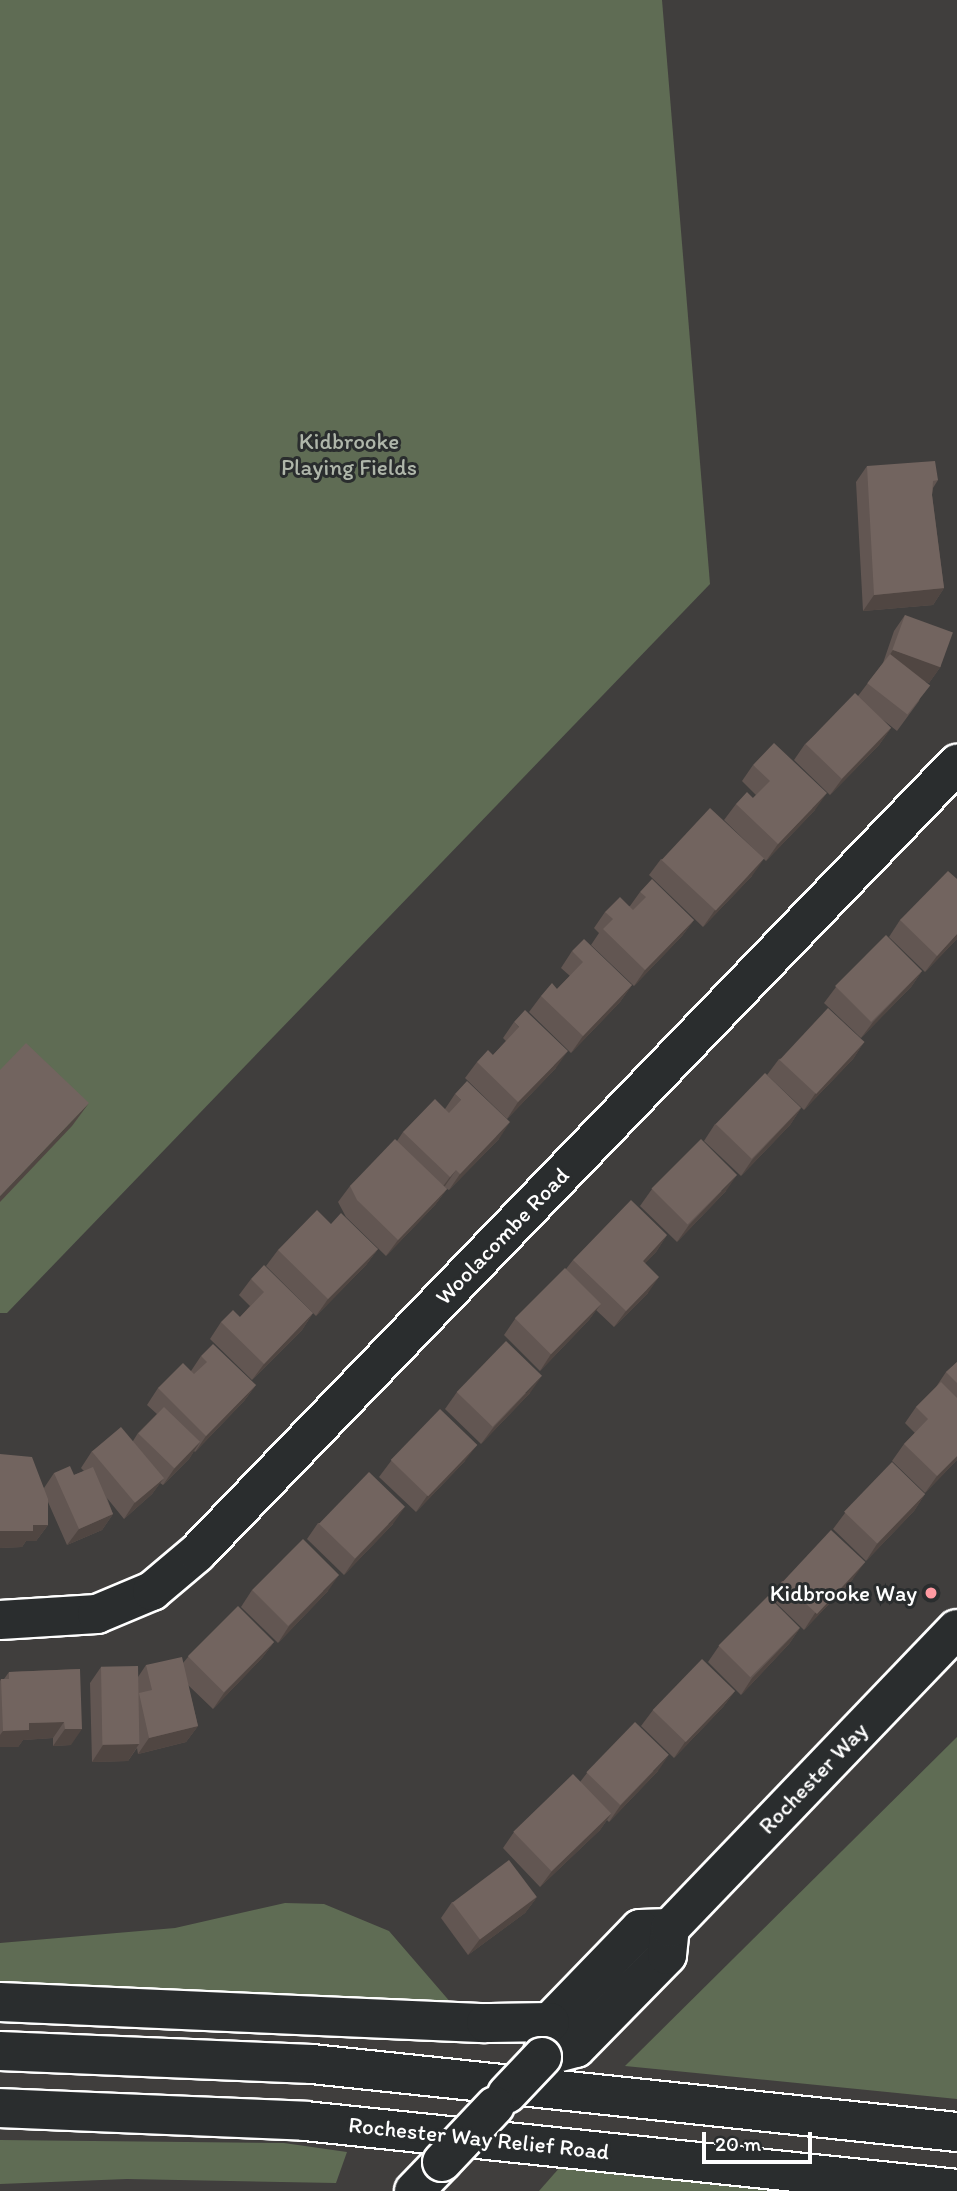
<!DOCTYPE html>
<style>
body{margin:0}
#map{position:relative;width:957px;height:2191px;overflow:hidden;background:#403e3d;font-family:Itim,sans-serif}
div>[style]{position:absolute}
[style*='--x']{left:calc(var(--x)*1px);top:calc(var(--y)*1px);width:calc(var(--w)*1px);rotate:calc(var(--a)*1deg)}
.green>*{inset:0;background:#5f6c54}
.roads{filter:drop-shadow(2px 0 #fff) drop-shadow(-2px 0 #fff) drop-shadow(0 2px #fff) drop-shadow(0 -2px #fff)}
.minor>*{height:38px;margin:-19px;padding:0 19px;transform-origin:19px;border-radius:19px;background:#2a2d2e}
.highway>*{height:38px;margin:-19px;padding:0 19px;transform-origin:19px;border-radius:19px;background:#2a2d2e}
.bridges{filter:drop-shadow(2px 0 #fff) drop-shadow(-2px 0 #fff) drop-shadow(0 2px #fff) drop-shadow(0 -2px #fff)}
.minor-bridge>*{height:38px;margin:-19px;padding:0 19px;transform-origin:19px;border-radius:19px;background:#2a2d2e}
.wall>*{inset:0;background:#625652}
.shaded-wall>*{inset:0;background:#504642}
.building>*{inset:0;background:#72645f;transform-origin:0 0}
.dots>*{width:19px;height:19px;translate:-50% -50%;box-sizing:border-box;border:4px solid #2a2d2e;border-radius:50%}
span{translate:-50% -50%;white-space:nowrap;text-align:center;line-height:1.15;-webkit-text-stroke:6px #2a2d2e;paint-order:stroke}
.park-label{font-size:23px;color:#afb6aa}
.street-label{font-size:23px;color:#fff}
.poi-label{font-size:23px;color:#fff}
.right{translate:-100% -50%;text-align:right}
.scale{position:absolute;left:702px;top:2132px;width:110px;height:32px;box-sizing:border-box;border:4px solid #fff;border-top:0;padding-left:9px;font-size:21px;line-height:24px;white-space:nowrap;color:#fff;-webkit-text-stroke:5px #2a2d2e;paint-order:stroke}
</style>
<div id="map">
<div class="green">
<div style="clip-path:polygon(0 0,662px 0,710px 584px,7px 1313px,0 1313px)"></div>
<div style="clip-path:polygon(957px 1737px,957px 2099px,625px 2066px)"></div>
<div style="clip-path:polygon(285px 1903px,324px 1904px,389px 1931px,452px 2004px,0 1987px,0 1943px,175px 1928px)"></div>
<div style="clip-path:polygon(0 2140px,284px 2143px,347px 2152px,336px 2183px,127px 2179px,0 2184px)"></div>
<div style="clip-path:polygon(561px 2166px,773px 2191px,539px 2191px)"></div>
</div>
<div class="roads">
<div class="minor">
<div style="--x:0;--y:1620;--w:97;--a:-3.5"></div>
<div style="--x:97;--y:1614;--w:60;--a:-22.7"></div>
<div style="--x:152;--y:1591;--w:59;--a:-40.2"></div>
<div style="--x:197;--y:1553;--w:1096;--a:-46.07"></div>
<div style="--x:670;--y:1928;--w:30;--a:178"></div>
<div style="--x:640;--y:1929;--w:129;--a:134.1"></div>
<div style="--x:550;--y:2022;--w:36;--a:103"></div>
<div style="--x:542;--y:2057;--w:35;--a:-15"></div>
<div style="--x:576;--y:2048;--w:130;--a:-45.6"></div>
<div style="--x:667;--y:1955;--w:27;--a:-84"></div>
<div style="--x:670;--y:1928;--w:414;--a:-46.2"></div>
<div style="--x:414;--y:2191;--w:40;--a:-46"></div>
</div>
<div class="highway">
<div style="--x:0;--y:2002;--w:486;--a:2.5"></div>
<div style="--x:486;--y:2023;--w:64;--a:-0.9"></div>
<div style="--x:0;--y:2051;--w:312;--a:2.4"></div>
<div style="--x:312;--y:2064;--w:649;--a:6.02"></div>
<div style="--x:0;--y:2108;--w:305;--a:2.4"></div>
<div style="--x:305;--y:2121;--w:656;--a:5.95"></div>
</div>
</div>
<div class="bridges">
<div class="minor-bridge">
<div style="--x:507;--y:2094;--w:51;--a:-46.6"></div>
<div style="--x:442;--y:2162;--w:77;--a:-46.6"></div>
</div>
</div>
<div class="wall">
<div style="clip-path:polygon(867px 466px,938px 480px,933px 488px,932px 495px,944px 588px,933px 605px,863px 611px,856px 482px)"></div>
<div style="clip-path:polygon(905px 615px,941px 666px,929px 683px,925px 681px,919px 701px,897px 731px,882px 719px,891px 728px,879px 745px,830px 795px,794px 760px,805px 744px,858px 696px,883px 663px,894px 631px)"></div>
<div style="clip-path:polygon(753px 765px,815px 810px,766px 861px,724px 820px,736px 804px,753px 798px,756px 795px,742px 781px)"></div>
<div style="clip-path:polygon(661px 859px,752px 876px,703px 927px,649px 875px)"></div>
<div style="clip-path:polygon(957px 879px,957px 939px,925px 972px,889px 937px,900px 920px)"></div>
<div style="clip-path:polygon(640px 892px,694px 920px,682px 936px,634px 986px,591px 945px,599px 933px,594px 928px,605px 912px,630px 906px)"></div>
<div style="clip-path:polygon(572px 951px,632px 985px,620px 1002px,571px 1053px,529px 1012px,541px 996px,557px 989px,570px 976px,561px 968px)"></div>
<div style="clip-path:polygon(922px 971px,911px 987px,861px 1038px,824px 1003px,836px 987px)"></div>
<div style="clip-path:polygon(514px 1022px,556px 1068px,507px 1119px,465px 1078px,477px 1062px,493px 1055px,506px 1041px,503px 1038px)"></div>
<div style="clip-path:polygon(864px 1042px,853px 1059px,804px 1110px,767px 1075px,779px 1059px)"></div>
<div style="clip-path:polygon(455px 1094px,499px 1139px,449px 1190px,444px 1187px,447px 1189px,435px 1205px,386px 1256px,346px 1217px,338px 1202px,350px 1186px,397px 1141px,403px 1132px,445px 1109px)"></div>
<div style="clip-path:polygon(801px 1108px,790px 1125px,741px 1176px,704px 1141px,715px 1124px)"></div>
<div style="clip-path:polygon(652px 1189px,726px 1191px,677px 1242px,640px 1206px)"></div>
<div style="clip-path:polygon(331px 1224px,378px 1249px,366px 1265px,316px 1316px,266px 1266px,278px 1250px)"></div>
<div style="clip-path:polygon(667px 1235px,656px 1252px,645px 1263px,648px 1293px,614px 1327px,596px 1310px,589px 1320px,540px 1371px,504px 1335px,515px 1319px,566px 1269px,573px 1260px)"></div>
<div style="clip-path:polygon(251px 1279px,313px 1313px,302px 1330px,252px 1380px,210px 1339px,221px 1322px,240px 1317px,250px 1306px,239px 1295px)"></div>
<div style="clip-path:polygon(201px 1356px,256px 1385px,244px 1401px,195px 1452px,194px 1451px,189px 1459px,163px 1485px,160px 1483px,152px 1494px,124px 1519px,107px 1498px,113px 1514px,102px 1530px,67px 1545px,48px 1502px,48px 1525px,36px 1541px,26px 1541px,22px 1547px,0 1548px,0 1454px,44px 1488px,54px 1473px,74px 1475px,84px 1471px,81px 1468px,92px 1451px,133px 1441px,138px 1433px,157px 1414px,147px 1405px,158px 1388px,191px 1371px)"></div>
<div style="clip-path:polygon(957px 1362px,957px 1460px,925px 1493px,892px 1461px,904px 1444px,915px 1433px,905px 1423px,916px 1407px,936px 1387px,946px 1372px)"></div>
<div style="clip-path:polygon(457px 1392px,530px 1393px,481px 1444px,445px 1409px)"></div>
<div style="clip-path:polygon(391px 1461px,465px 1461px,416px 1512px,379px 1477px)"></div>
<div style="clip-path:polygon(925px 1494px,914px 1511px,866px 1561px,833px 1529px,845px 1513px)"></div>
<div style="clip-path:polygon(318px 1523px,393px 1524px,344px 1575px,307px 1539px)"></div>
<div style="clip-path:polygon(853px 1579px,804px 1630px,771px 1598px,782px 1581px)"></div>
<div style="clip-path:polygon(252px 1590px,328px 1591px,278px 1643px,241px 1607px)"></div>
<div style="clip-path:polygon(800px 1628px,789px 1644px,741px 1695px,708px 1662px,719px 1646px)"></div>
<div style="clip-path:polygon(274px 1642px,262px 1658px,213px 1709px,188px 1685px,198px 1726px,186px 1742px,138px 1754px,137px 1748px,128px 1761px,92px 1762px,90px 1683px,101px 1667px,138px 1677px,146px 1665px,183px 1663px,188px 1657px)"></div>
<div style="clip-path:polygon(80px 1669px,71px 1745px,53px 1746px,53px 1738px,23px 1740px,18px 1747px,0 1747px,0 1681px,1px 1679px,4px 1679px,9px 1672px)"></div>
<div style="clip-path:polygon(735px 1691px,723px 1707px,674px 1758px,641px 1726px,653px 1710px)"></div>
<div style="clip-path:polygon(658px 1771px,609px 1822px,607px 1820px,600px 1830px,540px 1887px,503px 1848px,514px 1832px,580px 1782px,587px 1773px)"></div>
<div style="clip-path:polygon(537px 1897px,525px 1913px,468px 1955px,441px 1918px,452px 1902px)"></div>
</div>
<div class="shaded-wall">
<div style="clip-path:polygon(944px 588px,933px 605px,863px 611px,874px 595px)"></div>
<div style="clip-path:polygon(893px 650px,941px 666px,929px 683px,882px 666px)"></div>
<div style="clip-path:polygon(891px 728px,879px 745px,830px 795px,842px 779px)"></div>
<div style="clip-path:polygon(827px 793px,815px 810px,766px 861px,778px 844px)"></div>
<div style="clip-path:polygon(764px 859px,752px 876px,703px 927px,715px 910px)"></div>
<div style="clip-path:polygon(694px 920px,682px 936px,634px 986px,645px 970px)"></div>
<div style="clip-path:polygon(957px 934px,957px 939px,925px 972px,937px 956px)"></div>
<div style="clip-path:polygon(922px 971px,911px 987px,861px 1038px,873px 1022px)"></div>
<div style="clip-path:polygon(632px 985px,620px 1002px,571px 1053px,583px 1036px)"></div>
<div style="clip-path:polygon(864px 1042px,853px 1059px,804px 1110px,815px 1094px)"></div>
<div style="clip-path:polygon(568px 1051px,556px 1068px,507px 1119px,518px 1102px)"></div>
<div style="clip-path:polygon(89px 1103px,72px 1126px,0 1202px,0 1196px)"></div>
<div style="clip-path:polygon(801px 1108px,790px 1125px,741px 1176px,752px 1160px)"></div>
<div style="clip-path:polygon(510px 1122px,499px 1139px,449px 1190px,460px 1174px)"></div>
<div style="clip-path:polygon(456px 1170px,445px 1186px,438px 1193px,450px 1177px)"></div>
<div style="clip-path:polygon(737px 1175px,726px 1191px,677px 1242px,689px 1225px)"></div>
<div style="clip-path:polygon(447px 1189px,435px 1205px,386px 1256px,398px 1240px)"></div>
<div style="clip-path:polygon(667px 1235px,656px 1252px,632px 1277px,643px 1261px)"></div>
<div style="clip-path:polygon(378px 1249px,366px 1265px,316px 1316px,328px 1299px)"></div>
<div style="clip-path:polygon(659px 1277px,648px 1293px,614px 1327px,626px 1311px)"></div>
<div style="clip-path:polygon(601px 1304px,589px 1320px,540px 1371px,551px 1354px)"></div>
<div style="clip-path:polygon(313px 1313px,302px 1330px,252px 1380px,264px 1364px)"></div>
<div style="clip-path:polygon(542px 1376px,530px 1393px,481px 1444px,493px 1428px)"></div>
<div style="clip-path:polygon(256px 1385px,244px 1401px,195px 1452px,206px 1436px)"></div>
<div style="clip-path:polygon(200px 1442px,189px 1459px,163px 1485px,174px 1469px)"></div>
<div style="clip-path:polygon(477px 1445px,465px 1461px,416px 1512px,427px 1496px)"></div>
<div style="clip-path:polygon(957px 1456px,957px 1460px,925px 1493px,937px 1476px)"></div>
<div style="clip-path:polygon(164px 1478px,152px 1494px,124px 1519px,135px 1502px)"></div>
<div style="clip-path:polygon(925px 1494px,914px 1511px,866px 1561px,877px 1544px)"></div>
<div style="clip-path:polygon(405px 1507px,393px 1524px,344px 1575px,355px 1559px)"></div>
<div style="clip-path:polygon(113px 1514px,102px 1530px,67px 1545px,79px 1529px)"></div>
<div style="clip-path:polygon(33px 1525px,48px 1525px,36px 1541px,26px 1541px,22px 1547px,0 1548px,0 1531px)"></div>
<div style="clip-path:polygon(865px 1562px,853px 1579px,804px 1630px,815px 1613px)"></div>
<div style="clip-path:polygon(339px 1575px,328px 1591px,278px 1643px,289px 1626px)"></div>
<div style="clip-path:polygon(800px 1628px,789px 1644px,741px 1695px,752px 1678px)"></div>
<div style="clip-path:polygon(274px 1642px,262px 1658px,213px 1709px,224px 1693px)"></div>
<div style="clip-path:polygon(735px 1691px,723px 1707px,674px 1758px,685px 1742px)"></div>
<div style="clip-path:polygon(64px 1722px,53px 1738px,23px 1740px,18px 1747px,0 1747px,0 1735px,3px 1731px,29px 1723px)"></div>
<div style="clip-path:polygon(198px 1726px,186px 1742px,138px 1754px,149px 1738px)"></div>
<div style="clip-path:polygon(65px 1729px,82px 1729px,71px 1745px,53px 1746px)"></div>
<div style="clip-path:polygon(139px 1744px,128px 1761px,92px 1762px,103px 1745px)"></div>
<div style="clip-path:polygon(669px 1755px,658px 1771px,609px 1822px,620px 1806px)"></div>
<div style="clip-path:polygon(611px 1814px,600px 1830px,540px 1887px,552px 1871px)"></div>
<div style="clip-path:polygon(537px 1897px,525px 1913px,468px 1955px,480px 1939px)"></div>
</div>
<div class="building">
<div style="clip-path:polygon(935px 461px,938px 480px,933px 481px,932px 495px,944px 588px,874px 595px,867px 466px)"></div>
<div style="left:905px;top:615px;width:51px;height:37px;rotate:20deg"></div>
<div style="left:890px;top:654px;width:51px;height:37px;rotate:38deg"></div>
<div style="left:855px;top:693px;width:50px;height:71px;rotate:44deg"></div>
<div style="clip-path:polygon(774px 743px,827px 793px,778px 844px,736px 804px,747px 792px,753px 798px,770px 781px,753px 765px)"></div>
<div style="left:710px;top:808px;width:74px;height:71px;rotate:43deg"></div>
<div style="clip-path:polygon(948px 871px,957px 879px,957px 934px,937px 956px,900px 920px)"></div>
<div style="clip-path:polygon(652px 879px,694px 920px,645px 970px,603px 929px,613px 919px,605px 912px,620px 897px,633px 910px,646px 897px,640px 892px)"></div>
<div style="left:886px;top:935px;width:51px;height:72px;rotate:45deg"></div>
<div style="clip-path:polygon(584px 939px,632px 985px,583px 1036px,541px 996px,552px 983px,557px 989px,583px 962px,572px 951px)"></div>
<div style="left:828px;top:1008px;width:50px;height:71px;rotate:43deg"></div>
<div style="clip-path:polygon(525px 1010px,568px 1051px,518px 1102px,477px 1062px,488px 1050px,493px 1055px,519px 1027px,514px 1022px)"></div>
<div style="clip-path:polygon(26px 1043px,89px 1103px,0 1196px,0 1070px)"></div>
<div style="left:765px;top:1073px;width:50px;height:71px;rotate:44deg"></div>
<div style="clip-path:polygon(467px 1081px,510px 1122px,460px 1174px,456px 1170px,450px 1177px,403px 1132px,435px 1099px,449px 1113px,461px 1100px,455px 1094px)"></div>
<div style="clip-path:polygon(395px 1139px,447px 1189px,398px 1240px,357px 1200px,350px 1186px)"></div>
<div style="left:701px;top:1139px;width:51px;height:70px;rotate:45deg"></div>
<div style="clip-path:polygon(631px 1200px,667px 1235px,643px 1261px,659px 1277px,626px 1311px,573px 1260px)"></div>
<div style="clip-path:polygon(317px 1210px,331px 1224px,341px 1213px,378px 1249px,328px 1299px,278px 1250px)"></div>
<div style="clip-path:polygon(264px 1265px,313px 1313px,264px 1364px,221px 1322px,233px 1310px,240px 1317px,264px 1292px,251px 1279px)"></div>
<div style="left:565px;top:1268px;width:51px;height:71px;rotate:45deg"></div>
<div style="left:506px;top:1341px;width:50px;height:71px;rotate:44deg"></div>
<div style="clip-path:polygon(213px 1344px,256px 1385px,206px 1436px,158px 1388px,183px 1363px,194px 1374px,207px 1362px,201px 1356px)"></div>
<div style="clip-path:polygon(957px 1362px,957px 1383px,946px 1372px)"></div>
<div style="clip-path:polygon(941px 1382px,957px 1398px,957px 1456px,937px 1476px,904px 1444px,928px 1419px,916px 1407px)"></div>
<div style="left:164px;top:1407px;width:50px;height:37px;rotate:44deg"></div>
<div style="left:440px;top:1409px;width:52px;height:71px;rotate:44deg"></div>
<div style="left:121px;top:1427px;width:67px;height:38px;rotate:50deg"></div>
<div style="clip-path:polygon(0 1454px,32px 1457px,48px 1499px,48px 1525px,33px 1525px,33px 1531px,0 1531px)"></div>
<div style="left:892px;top:1462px;width:46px;height:69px;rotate:44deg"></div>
<div style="clip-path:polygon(70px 1466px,74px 1475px,93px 1467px,113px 1514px,79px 1529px,54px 1473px)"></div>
<div style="left:369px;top:1472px;width:50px;height:72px;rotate:44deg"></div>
<div style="left:831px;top:1530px;width:47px;height:71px;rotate:43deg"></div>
<div style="left:303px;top:1539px;width:51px;height:72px;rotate:45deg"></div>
<div style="left:768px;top:1596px;width:45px;height:70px;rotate:45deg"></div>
<div style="left:238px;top:1606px;width:51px;height:71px;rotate:45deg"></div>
<div style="clip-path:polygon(182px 1657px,198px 1726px,149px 1738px,139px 1693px,152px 1690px,146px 1665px)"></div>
<div style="left:702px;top:1659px;width:46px;height:71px;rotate:44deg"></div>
<div style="left:138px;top:1666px;width:78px;height:37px;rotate:89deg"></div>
<div style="clip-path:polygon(80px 1669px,82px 1729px,65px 1729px,64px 1722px,29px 1723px,29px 1730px,3px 1731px,1px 1679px,9px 1679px,9px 1672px)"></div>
<div style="left:635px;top:1722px;width:47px;height:70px;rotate:44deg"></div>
<div style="left:573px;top:1774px;width:55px;height:83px;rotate:46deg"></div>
<div style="left:509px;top:1860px;width:46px;height:71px;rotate:53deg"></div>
</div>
<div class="dots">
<div style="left:931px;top:1593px;background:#ff9aa2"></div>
</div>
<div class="park-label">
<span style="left:349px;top:454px">Kidbrooke<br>Playing Fields</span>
</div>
<div class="street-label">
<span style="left:502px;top:1236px;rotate:-46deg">Woolacombe Road</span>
<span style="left:813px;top:1778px;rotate:-46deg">Rochester Way</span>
<span style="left:479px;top:2138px;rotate:6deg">Rochester Way Relief Road</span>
</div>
<div class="poi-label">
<span class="right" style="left:917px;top:1593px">Kidbrooke Way</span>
</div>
<div class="scale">20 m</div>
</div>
